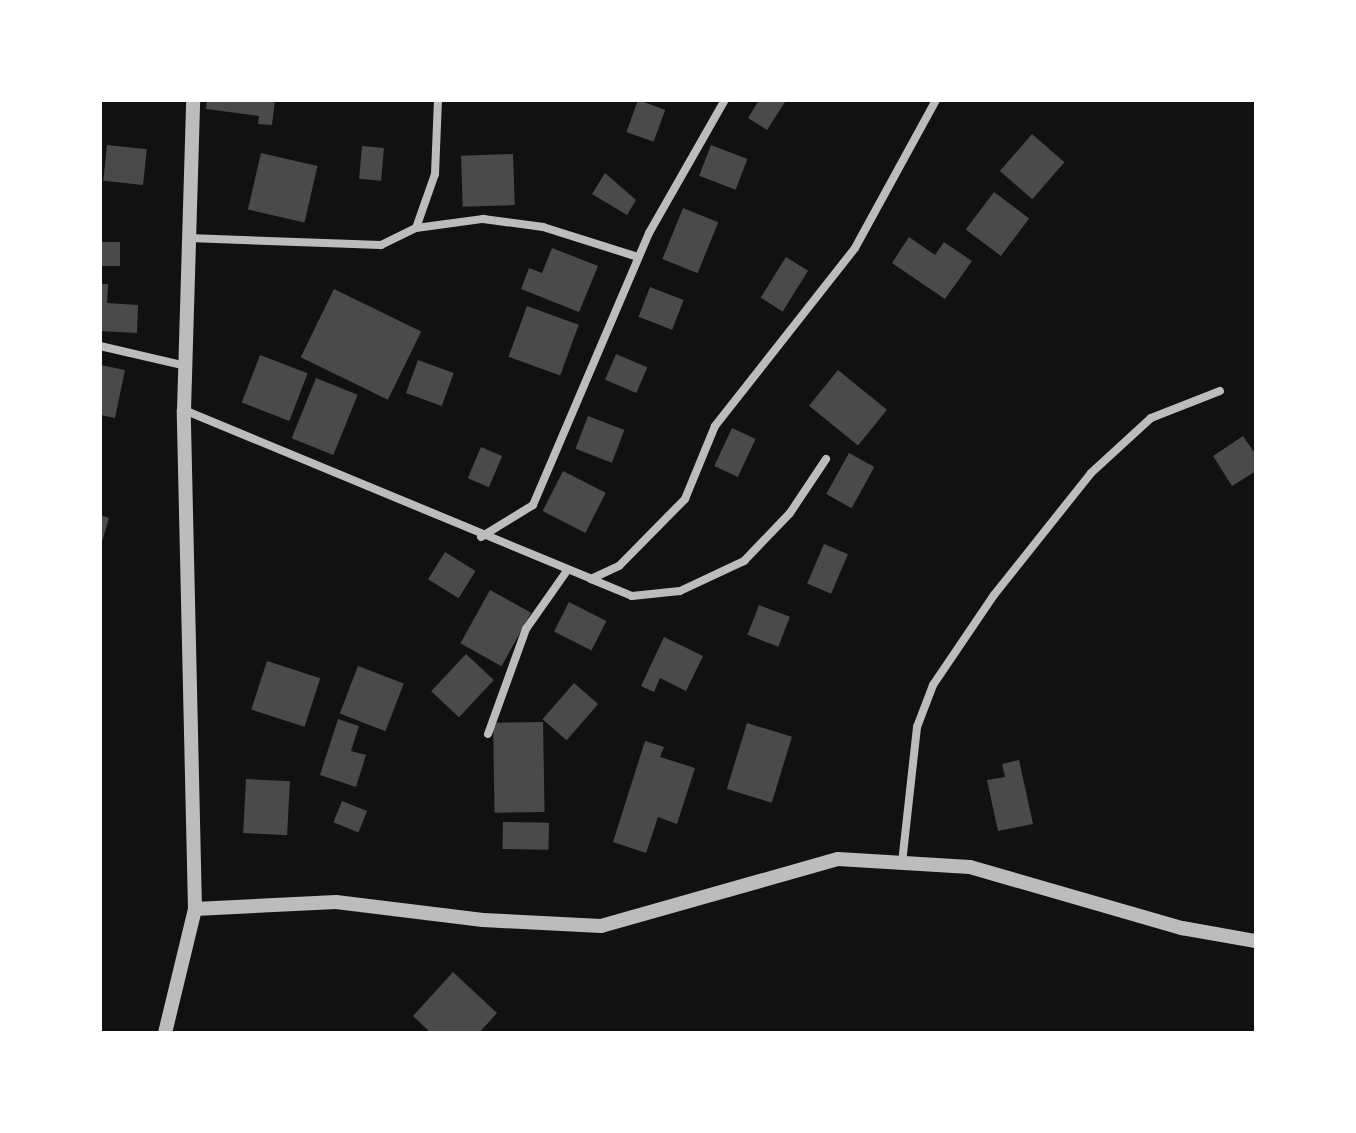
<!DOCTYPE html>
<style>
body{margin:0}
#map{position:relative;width:1356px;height:1133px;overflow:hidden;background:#111;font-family:Poppins,sans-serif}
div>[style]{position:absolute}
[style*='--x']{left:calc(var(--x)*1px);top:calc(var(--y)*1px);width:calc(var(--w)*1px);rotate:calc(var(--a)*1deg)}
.building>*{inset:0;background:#4a4a4a;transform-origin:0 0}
.minor>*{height:8px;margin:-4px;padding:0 4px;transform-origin:4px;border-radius:4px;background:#bcbcbc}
.tertiary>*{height:14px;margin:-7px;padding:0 7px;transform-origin:7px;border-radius:7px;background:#bcbcbc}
span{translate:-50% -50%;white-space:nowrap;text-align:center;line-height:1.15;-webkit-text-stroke:6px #fff;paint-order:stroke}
.frame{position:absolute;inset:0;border:102px solid #fff;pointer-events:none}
</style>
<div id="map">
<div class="building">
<div style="clip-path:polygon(207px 100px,275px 100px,272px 125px,258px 124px,259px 116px,206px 109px)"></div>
<div style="left:638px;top:100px;width:29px;height:34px;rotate:20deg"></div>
<div style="clip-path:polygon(759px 100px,785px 102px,767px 130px,748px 118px)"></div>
<div style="left:1032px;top:134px;width:43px;height:49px;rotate:41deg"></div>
<div style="left:107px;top:145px;width:40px;height:36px;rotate:6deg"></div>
<div style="left:711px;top:145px;width:39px;height:33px;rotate:21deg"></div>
<div style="left:362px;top:146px;width:22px;height:33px;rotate:5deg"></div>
<div style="left:261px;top:153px;width:58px;height:58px;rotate:13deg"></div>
<div style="left:513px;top:154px;width:51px;height:52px;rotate:88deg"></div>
<div style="clip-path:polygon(605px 173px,636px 200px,627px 215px,592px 194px)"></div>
<div style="left:994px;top:192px;width:44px;height:47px;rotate:37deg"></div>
<div style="left:683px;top:208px;width:38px;height:55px;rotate:22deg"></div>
<div style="clip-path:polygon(909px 237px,935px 255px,944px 242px,972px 261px,945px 299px,892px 263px)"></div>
<div style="left:100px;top:242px;width:20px;height:24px"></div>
<div style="clip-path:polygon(552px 248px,598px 266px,579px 312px,521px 289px,529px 268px,542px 273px)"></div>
<div style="left:786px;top:257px;width:26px;height:48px;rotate:32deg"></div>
<div style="clip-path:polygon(100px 284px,108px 284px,107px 303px,138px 305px,137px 333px,100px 331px)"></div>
<div style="left:650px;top:287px;width:36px;height:32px;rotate:21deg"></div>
<div style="left:334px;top:289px;width:97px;height:76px;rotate:26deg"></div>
<div style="left:527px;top:306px;width:55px;height:54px;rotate:20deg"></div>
<div style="left:616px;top:354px;width:34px;height:28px;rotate:23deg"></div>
<div style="left:260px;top:355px;width:51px;height:51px;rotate:21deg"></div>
<div style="left:418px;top:360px;width:38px;height:35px;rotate:20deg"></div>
<div style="clip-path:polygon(100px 365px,125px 370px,115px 418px,100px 415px)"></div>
<div style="left:838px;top:370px;width:63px;height:46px;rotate:39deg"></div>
<div style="left:316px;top:378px;width:45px;height:65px;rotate:22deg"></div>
<div style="left:588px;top:416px;width:39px;height:35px;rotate:21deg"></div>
<div style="left:732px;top:428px;width:26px;height:42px;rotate:25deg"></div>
<div style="clip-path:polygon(1243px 436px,1256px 455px,1256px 471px,1232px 486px,1213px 456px)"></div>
<div style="left:481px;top:447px;width:23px;height:34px;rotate:23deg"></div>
<div style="left:849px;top:453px;width:29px;height:47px;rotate:29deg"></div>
<div style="left:563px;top:471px;width:48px;height:45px;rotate:27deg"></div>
<div style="clip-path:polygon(100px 515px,109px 518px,101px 545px,100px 545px)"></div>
<div style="left:824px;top:544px;width:26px;height:43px;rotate:23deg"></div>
<div style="left:445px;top:552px;width:36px;height:32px;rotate:32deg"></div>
<div style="left:490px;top:590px;width:47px;height:61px;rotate:29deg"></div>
<div style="left:569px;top:602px;width:42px;height:33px;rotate:27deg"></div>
<div style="left:759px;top:605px;width:33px;height:32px;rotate:21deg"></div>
<div style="clip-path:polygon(664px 637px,703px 656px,686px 691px,660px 678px,654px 692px,641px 686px)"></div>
<div style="left:466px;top:654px;width:38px;height:51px;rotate:43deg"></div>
<div style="left:267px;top:661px;width:56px;height:51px;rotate:18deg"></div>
<div style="left:358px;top:666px;width:49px;height:51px;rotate:21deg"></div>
<div style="left:574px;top:683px;width:32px;height:48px;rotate:41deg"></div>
<div style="clip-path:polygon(338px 719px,359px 726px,351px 751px,366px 755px,356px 787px,320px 775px)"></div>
<div style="left:543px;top:722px;width:90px;height:50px;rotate:89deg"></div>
<div style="left:747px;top:723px;width:47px;height:69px;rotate:17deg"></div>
<div style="clip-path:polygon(645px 741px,664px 747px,660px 757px,695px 768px,677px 824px,658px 817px,646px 853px,613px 842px)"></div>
<div style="clip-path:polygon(1019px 760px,1033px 824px,998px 831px,987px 780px,1005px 777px,1002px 764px)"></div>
<div style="left:246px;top:779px;width:44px;height:54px;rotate:3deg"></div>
<div style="left:342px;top:801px;width:27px;height:23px;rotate:22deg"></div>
<div style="left:503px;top:822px;width:46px;height:27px;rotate:1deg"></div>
<div style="clip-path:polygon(453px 972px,497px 1013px,479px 1033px,431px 1033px,413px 1016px)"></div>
</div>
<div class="minor">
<div style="--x:416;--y:228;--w:68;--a:-7.7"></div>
<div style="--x:483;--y:219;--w:61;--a:7.6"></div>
<div style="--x:543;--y:227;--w:100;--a:17.5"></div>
<div style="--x:189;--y:238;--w:192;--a:2.1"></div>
<div style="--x:381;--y:245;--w:39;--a:-26"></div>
<div style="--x:416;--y:228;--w:57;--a:-70.6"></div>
<div style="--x:435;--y:174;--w:74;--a:-87.7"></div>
<div style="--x:100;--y:346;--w:88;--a:13.1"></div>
<div style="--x:184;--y:410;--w:441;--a:22.5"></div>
<div style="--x:591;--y:579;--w:31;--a:-25"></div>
<div style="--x:619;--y:566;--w:94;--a:-45.4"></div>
<div style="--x:685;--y:499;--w:79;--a:-67.7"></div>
<div style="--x:715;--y:426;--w:226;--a:-51.8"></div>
<div style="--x:855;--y:248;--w:169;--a:-61.3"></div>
<div style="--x:481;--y:537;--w:61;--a:-31.6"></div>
<div style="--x:533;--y:505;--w:296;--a:-66.9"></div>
<div style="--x:649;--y:233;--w:153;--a:-60.3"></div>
<div style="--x:591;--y:579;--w:44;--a:22.5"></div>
<div style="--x:632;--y:596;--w:48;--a:-5.9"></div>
<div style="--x:680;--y:591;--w:71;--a:-25.1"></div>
<div style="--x:744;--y:561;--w:66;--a:-46.2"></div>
<div style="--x:790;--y:513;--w:65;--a:-56.3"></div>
<div style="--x:488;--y:734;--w:112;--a:-70.1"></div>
<div style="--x:526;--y:629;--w:70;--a:-54.9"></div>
<div style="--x:902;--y:863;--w:137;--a:-83.7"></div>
<div style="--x:917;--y:727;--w:45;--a:-69.1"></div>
<div style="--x:933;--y:685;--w:109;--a:-55.9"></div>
<div style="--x:994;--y:595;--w:156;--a:-51.5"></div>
<div style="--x:1091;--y:473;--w:81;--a:-42.5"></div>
<div style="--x:1151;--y:418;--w:74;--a:-21.4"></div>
</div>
<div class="tertiary">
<div style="--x:195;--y:909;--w:141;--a:-2.8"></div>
<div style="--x:336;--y:902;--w:148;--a:7"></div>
<div style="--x:483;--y:920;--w:118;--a:2.9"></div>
<div style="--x:601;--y:926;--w:246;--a:-15.8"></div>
<div style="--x:838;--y:859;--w:132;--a:3.5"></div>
<div style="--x:970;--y:867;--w:221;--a:16.1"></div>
<div style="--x:1182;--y:928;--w:75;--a:10"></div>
<div style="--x:165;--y:1033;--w:128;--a:-76.4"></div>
<div style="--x:195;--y:909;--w:499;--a:-91.3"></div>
<div style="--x:184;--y:410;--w:310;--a:-88.3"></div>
</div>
<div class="frame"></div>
</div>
